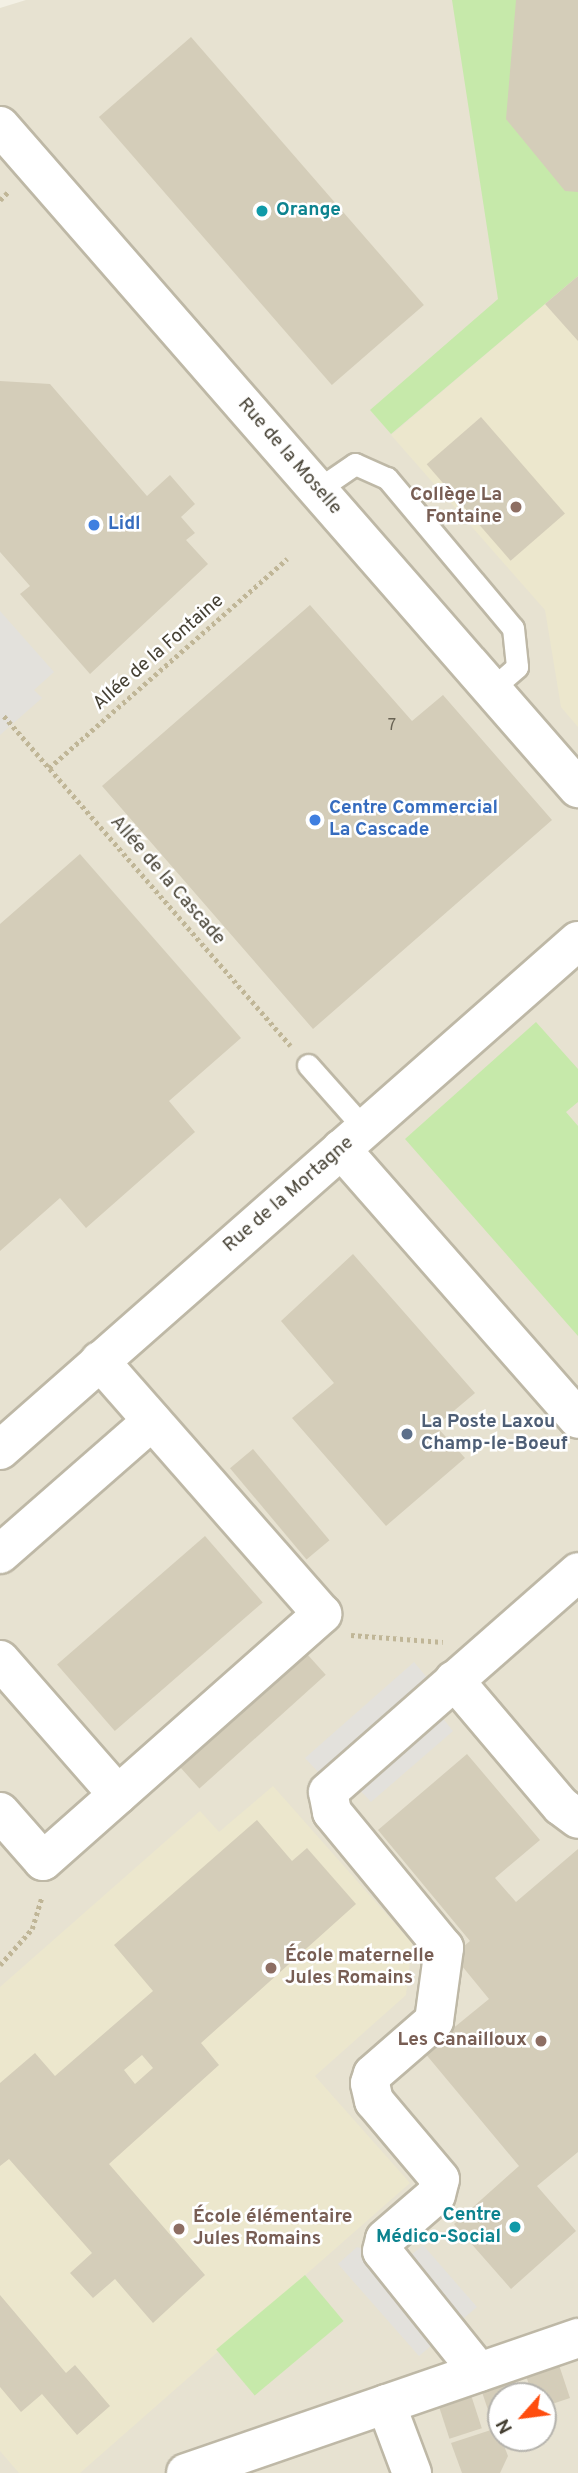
<!DOCTYPE html>
<meta charset="utf-8">
<style>
body{margin:0}
#map{position:relative;width:578px;height:2473px;overflow:hidden;background:#f3f0e4;font-family:Overpass,sans-serif}
div>[style]{position:absolute}
[style*='--x']{left:calc(var(--x)*1px);top:calc(var(--y)*1px);width:calc(var(--w)*1px);rotate:calc(var(--a)*1deg)}
.residential>*{inset:0;background:#e7e2d1}
.education>*{inset:0;background:#ece7cd}
.green>*{inset:0;background:#c6e9aa;transform-origin:0 0}
.parking>*{inset:0;background:#e3e1dc}
.building>*{inset:0;background:#d4cdb9;transform-origin:0 0}
.path>*{height:4.5px;margin-top:-2.25px;transform-origin:0;background:repeating-linear-gradient(90deg,#c0b697 0 3.5px,transparent 0 7px)}
.roads{filter:drop-shadow(2px 0 #beb8a6) drop-shadow(-2px 0 #beb8a6) drop-shadow(0 2px #beb8a6) drop-shadow(0 -2px #beb8a6)}
.service>*{height:21px;margin:-10.5px;padding:0 10.5px;transform-origin:10.5px;border-radius:10.5px;background:#fff}
.minor>*{height:38px;margin:-19px;padding:0 19px;transform-origin:19px;border-radius:19px;background:#fff}
.dots>*{width:19px;height:19px;translate:-50% -50%;box-sizing:border-box;border:4px solid #fff;border-radius:50%}
span{translate:-50% -50%;white-space:nowrap;text-align:center;line-height:1.15;-webkit-text-stroke:5px #fff;paint-order:stroke}
.number-label{font-size:16px;color:#696354}
.number-label span{-webkit-text-stroke-width:0}
.culture-label{font-size:19px;color:#0d838f;font-weight:700}
.left{translate:0 -50%;text-align:left}
.right{translate:-100% -50%;text-align:right}
.street-label{font-size:19px;color:#454033}
.education-label{font-size:19px;color:#785e54;font-weight:700}
.shop-label{font-size:19px;color:#366cbe;font-weight:700}
.service-label{font-size:19px;color:#4e5e75;font-weight:700}
.north{position:absolute;left:487px;top:2382px;width:70px;height:70px;box-sizing:border-box;background:#fff;border:2px solid #b5b3ad;border-radius:50%;rotate:242deg;font-size:19px;font-weight:700;line-height:28px;text-align:center;color:#454033}
.north::after{content:'';display:block;margin:auto;width:24px;height:32px;background:#ff4d0e;clip-path:polygon(50% 0,100% 100%,50% 72%,0 100%)}
</style>
<div id="map">
<div class="residential">
<div style="clip-path:polygon(evenodd,26px 0,578px 0,578px 2473px,0 2473px,0 8px,26px 0,501px 2396px,543px 2396px,543px 2438px,501px 2438px,501px 2396px)"></div>
</div>
<div class="education">
<div style="clip-path:polygon(578px 276px,578px 727px,561px 707px,545px 610px,391px 435px)"></div>
<div style="clip-path:polygon(273px 1786px,412px 1943px,406px 1995px,315px 2076px,410px 2183px,80px 2473px,19px 2473px,0 2451px,0 1987px,200px 1811px,219px 1832px)"></div>
</div>
<div class="green">
<div style="clip-path:polygon(452px 0,578px 0,578px 276px,391px 434px,370px 410px,498px 299px)"></div>
<div style="clip-path:polygon(536px 1022px,578px 1069px,578px 1102px,566px 1112px,578px 1126px,578px 1336px,405px 1139px)"></div>
<div style="left:305px;top:2275px;width:60px;height:116px;rotate:50deg"></div>
</div>
<div class="parking">
<div style="clip-path:polygon(0 611px,54px 672px,34px 690px,42px 698px,0 735px)"></div>
<div style="clip-path:polygon(414px 1662px,429px 1680px,437px 1711px,453px 1731px,371px 1802px,354px 1784px,322px 1776px,305px 1758px)"></div>
<div style="clip-path:polygon(423px 2245px,477px 2307px,419px 2356px,338px 2264px,357px 2247px,404px 2261px)"></div>
</div>
<div class="building">
<div style="clip-path:polygon(516px 0,578px 0,578px 192px,565px 191px,506px 119px)"></div>
<div style="left:191px;top:37px;width:355px;height:122px;rotate:49deg"></div>
<div style="clip-path:polygon(578px 276px,578px 341px,545px 304px)"></div>
<div style="clip-path:polygon(0 381px,50px 384px,147px 496px,170px 475px,195px 504px,181px 517px,195px 533px,186px 540px,208px 564px,90px 674px,20px 594px,30px 586px,0 552px)"></div>
<div style="left:481px;top:417px;width:128px;height:72px;rotate:49deg"></div>
<div style="clip-path:polygon(310px 605px,412px 721px,443px 695px,552px 820px,313px 1029px,102px 786px)"></div>
<div style="clip-path:polygon(80px 854px,241px 1038px,169px 1101px,195px 1132px,86px 1228px,60px 1198px,0 1251px,0 924px)"></div>
<div style="clip-path:polygon(353px 1254px,475px 1393px,436px 1426px,465px 1458px,386px 1526px,292px 1418px,334px 1383px,281px 1321px)"></div>
<div style="left:253px;top:1449px;width:119px;height:30px;rotate:50deg"></div>
<div style="left:205px;top:1536px;width:88px;height:196px;rotate:49deg"></div>
<div style="left:307px;top:1654px;width:28px;height:170px;rotate:48deg"></div>
<div style="clip-path:polygon(467px 1754px,540px 1840px,495px 1878px,516px 1902px,578px 1849px,578px 2152px,537px 2186px,576px 2231px,511px 2289px,454px 2224px,519px 2166px,424px 2052px,489px 1999px,453px 1955px,470px 1941px,378px 1830px)"></div>
<div style="clip-path:polygon(evenodd,257px 1820px,292px 1861px,307px 1848px,356px 1904px,201px 2043px,219px 2065px,109px 2164px,205px 2275px,153px 2323px,115px 2279px,93px 2298px,70px 2273px,92px 2253px,9px 2159px,0 2166px,0 2083px,35px 2053px,55px 2076px,153px 1991px,114px 1945px,257px 1820px,142px 2055px,153px 2068px,135px 2084px,124px 2070px,142px 2055px)"></div>
<div style="clip-path:polygon(0 2295px,66px 2373px,75px 2365px,110px 2406px,77px 2435px,42px 2394px,21px 2412px,0 2387px)"></div>
<div style="clip-path:polygon(559px 2365px,570px 2398px,543px 2407px,543px 2396px,533px 2396px,526px 2376px)"></div>
<div style="clip-path:polygon(515px 2380px,520px 2396px,501px 2396px,501px 2422px,493px 2425px,482px 2392px)"></div>
<div style="left:471px;top:2395px;width:35px;height:34px;rotate:72deg"></div>
<div style="clip-path:polygon(497px 2428px,508px 2456px,500px 2473px,462px 2473px,451px 2443px)"></div>
</div>
<div class="path">
<div style="--x:0;--y:200;--w:13;--a:-45"></div>
<div style="--x:4;--y:716;--w:437;--a:49"></div>
<div style="--x:49;--y:768;--w:317;--a:-41.3"></div>
<div style="--x:351;--y:1635;--w:92;--a:4.4"></div>
<div style="--x:0;--y:1965;--w:48;--a:-48.4"></div>
<div style="--x:32;--y:1929;--w:34;--a:-73"></div>
</div>
<div class="roads">
<div class="service">
<div style="--x:317;--y:490;--w:46;--a:-34.4"></div>
<div style="--x:355;--y:464;--w:35;--a:24"></div>
<div style="--x:387;--y:478;--w:196;--a:50"></div>
<div style="--x:513;--y:628;--w:39;--a:84"></div>
<div style="--x:517;--y:667;--w:33;--a:139"></div>
<div style="--x:308;--y:1065;--w:84;--a:48.4"></div>
</div>
<div class="minor">
<div style="--x:0;--y:126;--w:879;--a:48.88"></div>
<div style="--x:341;--y:1149;--w:359;--a:48.7"></div>
<div style="--x:0;--y:1450;--w:770;--a:-41.37"></div>
<div style="--x:0;--y:1554;--w:202;--a:-41.2"></div>
<div style="--x:0;--y:1660;--w:179;--a:48.8"></div>
<div style="--x:454;--y:1680;--w:165;--a:49.7"></div>
<div style="--x:561;--y:1806;--w:21;--a:37"></div>
<div style="--x:0;--y:1812;--w:65;--a:48.7"></div>
<div style="--x:43;--y:1861;--w:373;--a:-41.5"></div>
<div style="--x:322;--y:1614;--w:337;--a:-131.3"></div>
<div style="--x:479;--y:2372;--w:155;--a:-128.7"></div>
<div style="--x:382;--y:2251;--w:12;--a:-76"></div>
<div style="--x:385;--y:2239;--w:67;--a:-40.8"></div>
<div style="--x:436;--y:2195;--w:16;--a:-76"></div>
<div style="--x:440;--y:2179;--w:102;--a:-130.2"></div>
<div style="--x:374;--y:2101;--w:18;--a:-103"></div>
<div style="--x:370;--y:2083;--w:9;--a:-72"></div>
<div style="--x:373;--y:2074;--w:81;--a:-41"></div>
<div style="--x:434;--y:2021;--w:74;--a:-82.2"></div>
<div style="--x:444;--y:1948;--w:176;--a:-129.5"></div>
<div style="--x:332;--y:1812;--w:20;--a:-101"></div>
<div style="--x:328;--y:1792;--w:333;--a:-41.3"></div>
<div style="--x:386;--y:2404;--w:74;--a:69.4"></div>
<div style="--x:186;--y:2473;--w:415;--a:-19"></div>
</div>
</div>
<div class="dots">
<div style="left:262px;top:211px;background:#0f9aa8"></div>
<div style="left:516px;top:507px;background:#8d6e63"></div>
<div style="left:94px;top:525px;background:#3f7fe0"></div>
<div style="left:315px;top:820px;background:#3f7fe0"></div>
<div style="left:407px;top:1434px;background:#5c6f8a"></div>
<div style="left:271px;top:1968px;background:#8d6e63"></div>
<div style="left:541px;top:2041px;background:#8d6e63"></div>
<div style="left:515px;top:2227px;background:#0f9aa8"></div>
<div style="left:179px;top:2229px;background:#8d6e63"></div>
</div>
<div class="number-label">
<span style="left:392px;top:726px">7</span>
</div>
<div class="culture-label">
<span class="left" style="left:276px;top:211px">Orange</span>
<span class="right" style="left:501px;top:2227px">Centre<br>Médico-Social</span>
</div>
<div class="street-label">
<span style="left:289px;top:457px;rotate:49deg">Rue de la Moselle</span>
<span style="left:159px;top:653px;rotate:-41deg">Allée de la Fontaine</span>
<span style="left:167px;top:881px;rotate:49deg">Allée de la Cascade</span>
<span style="left:289px;top:1195px;rotate:-41deg">Rue de la Mortagne</span>
</div>
<div class="education-label">
<span class="right" style="left:502px;top:507px">Collège La<br>Fontaine</span>
<span class="left" style="left:285px;top:1968px">École maternelle<br>Jules Romains</span>
<span class="right" style="left:527px;top:2041px">Les Canailloux</span>
<span class="left" style="left:193px;top:2229px">École élémentaire<br>Jules Romains</span>
</div>
<div class="shop-label">
<span class="left" style="left:108px;top:525px">Lidl</span>
<span class="left" style="left:329px;top:820px">Centre Commercial<br>La Cascade</span>
</div>
<div class="service-label">
<span class="left" style="left:421px;top:1434px">La Poste Laxou<br>Champ-le-Boeuf</span>
</div>
<div class="north">N</div>
</div>
